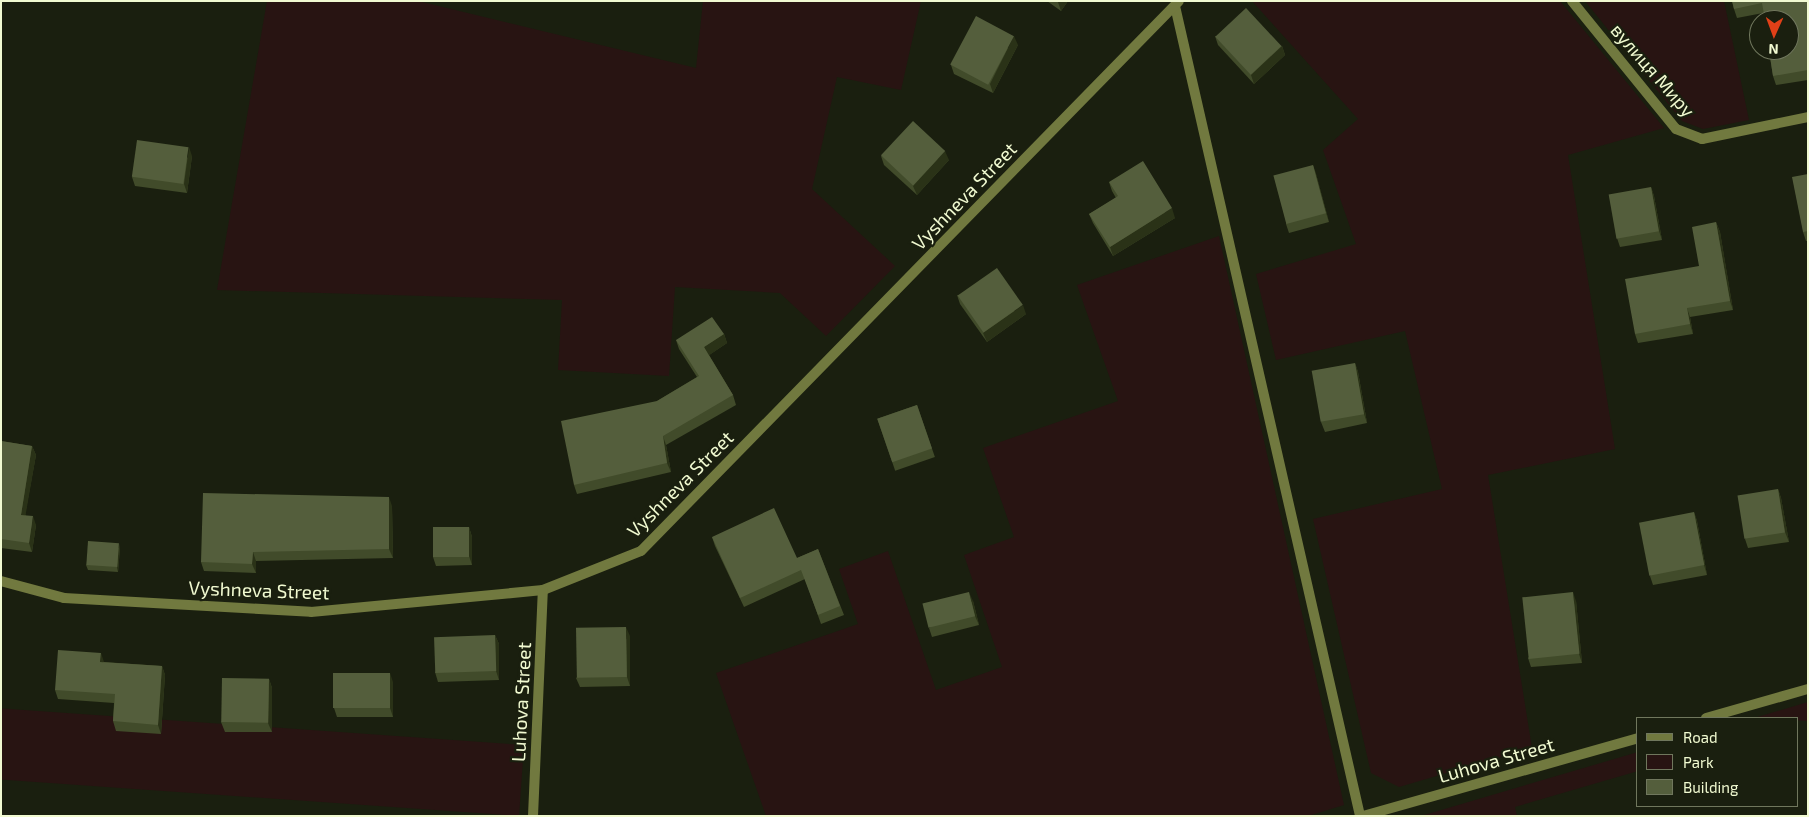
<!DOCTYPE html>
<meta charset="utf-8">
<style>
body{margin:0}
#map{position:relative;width:1809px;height:817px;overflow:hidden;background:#1a1f0f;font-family:"Exo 2",sans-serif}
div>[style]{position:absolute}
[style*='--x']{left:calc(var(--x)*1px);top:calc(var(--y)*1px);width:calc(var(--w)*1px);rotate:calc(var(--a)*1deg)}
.green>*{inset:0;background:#281412;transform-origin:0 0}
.street>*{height:10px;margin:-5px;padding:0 5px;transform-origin:5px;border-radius:5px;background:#71793f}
.wall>*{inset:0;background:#414b2a;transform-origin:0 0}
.shaded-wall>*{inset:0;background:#2a3217}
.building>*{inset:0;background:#545e3c;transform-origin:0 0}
span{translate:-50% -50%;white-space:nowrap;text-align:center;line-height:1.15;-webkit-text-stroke:4.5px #1a1f0f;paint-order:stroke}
.street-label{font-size:19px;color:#f1fad1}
.frame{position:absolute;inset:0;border:2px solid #f1fad1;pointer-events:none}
.legend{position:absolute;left:1636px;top:717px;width:162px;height:90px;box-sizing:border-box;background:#1a1f0f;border:1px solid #70775d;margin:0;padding:6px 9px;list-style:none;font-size:15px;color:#f1fad1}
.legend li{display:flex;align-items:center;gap:10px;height:25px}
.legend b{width:25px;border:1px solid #70775d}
.north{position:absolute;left:1749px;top:10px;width:50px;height:50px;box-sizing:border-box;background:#1a1f0f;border:1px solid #70775d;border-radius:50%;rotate:182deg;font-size:14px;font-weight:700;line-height:20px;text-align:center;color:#f1fad1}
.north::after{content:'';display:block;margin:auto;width:18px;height:22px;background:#e04018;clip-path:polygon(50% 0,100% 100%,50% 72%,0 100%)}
</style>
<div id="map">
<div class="green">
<div style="clip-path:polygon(267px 1px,418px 1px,696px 68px,703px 1px,921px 1px,901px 90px,837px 77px,812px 189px,895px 266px,826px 336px,780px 293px,675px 287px,669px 376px,558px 370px,562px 300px,217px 290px)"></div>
<div style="clip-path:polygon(1252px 1px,1560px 1px,1664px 128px,1568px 155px,1615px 449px,1488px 475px,1532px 748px,1399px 787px,1371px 773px,1313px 519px,1442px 489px,1405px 331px,1276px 360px,1256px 274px,1356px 244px,1323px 150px,1358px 119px)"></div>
<div style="clip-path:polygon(1585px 1px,1724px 1px,1749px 120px,1703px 129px,1682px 121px)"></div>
<div style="clip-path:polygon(1219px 236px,1344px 805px,1308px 816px,766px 816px,716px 673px,858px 624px,839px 569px,888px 551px,936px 690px,1002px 667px,964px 555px,1014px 537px,983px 448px,1118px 401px,1077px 285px)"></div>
<div style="clip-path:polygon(1808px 702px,1808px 721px,1754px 718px)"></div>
<div style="left:524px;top:745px;width:71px;height:523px;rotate:94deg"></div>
<div style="clip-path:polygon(1638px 752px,1638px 771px,1515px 807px,1517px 816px,1421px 816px)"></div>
</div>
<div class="street">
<div style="--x:1572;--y:1;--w:165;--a:50.9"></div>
<div style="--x:1676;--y:129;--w:28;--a:21"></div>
<div style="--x:1702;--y:139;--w:108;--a:-11.7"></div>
<div style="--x:1175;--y:6;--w:831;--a:77.13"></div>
<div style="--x:1;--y:581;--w:65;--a:15.1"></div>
<div style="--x:64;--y:598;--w:247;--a:3.2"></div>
<div style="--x:311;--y:612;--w:233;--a:-5.4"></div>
<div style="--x:543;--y:590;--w:105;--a:-21.7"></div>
<div style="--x:641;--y:551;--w:769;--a:-45.63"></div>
<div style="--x:1706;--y:718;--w:106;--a:-15.9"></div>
<div style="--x:533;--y:816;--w:226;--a:-87.5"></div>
<div style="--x:1363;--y:816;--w:286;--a:-15.8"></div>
</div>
<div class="wall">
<div style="clip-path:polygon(1047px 1px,1068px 1px,1061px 11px)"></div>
<div style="clip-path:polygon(1732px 1px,1808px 1px,1808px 80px,1776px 85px,1773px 76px,1763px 13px,1737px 18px,1734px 9px)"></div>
<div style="clip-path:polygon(1215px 36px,1282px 46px,1285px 55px,1254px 84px,1218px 45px)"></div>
<div style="clip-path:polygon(1018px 45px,993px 93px,954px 74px,951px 65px)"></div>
<div style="clip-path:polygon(192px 156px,187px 193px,135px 186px,132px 177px)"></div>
<div style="clip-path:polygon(881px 156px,949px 160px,917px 195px,884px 165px)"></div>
<div style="clip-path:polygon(1313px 165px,1316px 174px,1329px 222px,1289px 233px,1286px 224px)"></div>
<div style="clip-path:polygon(1808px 174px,1808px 241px,1806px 241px,1803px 232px)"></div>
<div style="clip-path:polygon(1109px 182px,1175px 218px,1113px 256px,1093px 223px,1089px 214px,1116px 198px,1112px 191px)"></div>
<div style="clip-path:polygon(1651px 187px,1654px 196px,1662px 240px,1620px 247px,1617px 238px)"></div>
<div style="clip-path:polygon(1716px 222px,1720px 232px,1733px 310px,1690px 317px,1693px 334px,1638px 343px,1635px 334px,1699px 266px)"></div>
<div style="clip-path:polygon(957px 295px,1026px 314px,987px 342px,960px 304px)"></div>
<div style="clip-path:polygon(724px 334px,727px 343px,709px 355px,733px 395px,736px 405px,666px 445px,671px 472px,577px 494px,574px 485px,657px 401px,697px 377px,679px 349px,676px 340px)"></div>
<div style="clip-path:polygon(1355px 363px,1358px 372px,1367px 423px,1325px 432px,1321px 422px)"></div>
<div style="left:917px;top:405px;width:55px;height:42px;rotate:71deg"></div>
<div style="clip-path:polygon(1px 441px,32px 446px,36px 455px,25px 515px,36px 525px,32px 552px,1px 548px)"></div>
<div style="clip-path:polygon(1778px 489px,1781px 498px,1789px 542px,1748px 548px,1745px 539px)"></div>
<div style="clip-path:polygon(392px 506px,393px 558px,256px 561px,256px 573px,204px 571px,201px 562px)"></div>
<div style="clip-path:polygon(1694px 512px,1697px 521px,1707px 575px,1653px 585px,1650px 576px)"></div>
<div style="clip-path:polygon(469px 527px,472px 537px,472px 565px,436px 566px,433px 557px)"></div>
<div style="clip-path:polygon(712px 537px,797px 558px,818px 549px,844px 615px,821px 624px,805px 579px,744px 607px,715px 546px)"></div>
<div style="clip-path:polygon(120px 547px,118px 572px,88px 570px,86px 565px)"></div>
<div style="clip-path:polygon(973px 601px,979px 625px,932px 637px,929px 628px)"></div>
<div style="clip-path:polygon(1576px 601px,1582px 663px,1531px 667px,1528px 658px)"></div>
<div style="clip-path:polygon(495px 635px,499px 644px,499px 680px,438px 682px,435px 672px)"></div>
<div style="clip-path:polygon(630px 636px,630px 686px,580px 687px,576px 678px)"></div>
<div style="clip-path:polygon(104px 662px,162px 666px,165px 675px,161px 734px,116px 731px,113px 721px,114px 703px,58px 699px,55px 690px)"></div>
<div style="clip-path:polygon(269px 679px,272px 688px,272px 732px,225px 732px,221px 722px)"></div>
<div style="clip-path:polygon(393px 682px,393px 717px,337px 717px,334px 708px)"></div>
</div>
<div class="shaded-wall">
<div style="clip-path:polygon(1058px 1px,1068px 1px,1061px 11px,1058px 2px)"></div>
<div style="clip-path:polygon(1014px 36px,1018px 45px,993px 93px,990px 84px)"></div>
<div style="clip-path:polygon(1282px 46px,1285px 55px,1254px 84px,1251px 75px)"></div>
<div style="clip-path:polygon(189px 147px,192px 156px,187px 193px,184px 184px)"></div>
<div style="clip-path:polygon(945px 151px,949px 160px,917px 195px,913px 186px)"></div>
<div style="clip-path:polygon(1313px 165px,1316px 174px,1329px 222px,1326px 213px)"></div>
<div style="clip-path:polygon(1651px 187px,1654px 196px,1662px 240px,1659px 231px)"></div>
<div style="clip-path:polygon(1172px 208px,1175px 218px,1113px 256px,1110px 247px)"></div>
<div style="clip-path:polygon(1716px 222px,1720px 232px,1733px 310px,1730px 301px)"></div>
<div style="clip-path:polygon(1023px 305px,1026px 314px,987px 342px,983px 333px)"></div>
<div style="clip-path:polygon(1687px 308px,1690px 317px,1693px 334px,1690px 324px)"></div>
<div style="clip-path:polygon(724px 334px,727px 343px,708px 356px,704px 347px)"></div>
<div style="clip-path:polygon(1355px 363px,1358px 372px,1367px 423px,1364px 414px)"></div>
<div style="clip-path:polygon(663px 436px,666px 445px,671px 472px,667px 463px)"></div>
<div style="clip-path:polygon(32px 446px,36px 455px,24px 524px,21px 515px)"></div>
<div style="clip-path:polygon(1778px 489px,1781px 498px,1789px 542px,1785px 532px)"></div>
<div style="clip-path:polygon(389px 497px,392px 506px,393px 558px,389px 549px)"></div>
<div style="clip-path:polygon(1694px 512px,1697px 521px,1707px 575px,1704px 565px)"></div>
<div style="clip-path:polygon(33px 516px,36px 525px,32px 552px,29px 543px)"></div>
<div style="clip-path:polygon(469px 527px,472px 537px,472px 565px,469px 556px)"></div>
<div style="clip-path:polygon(119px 543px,120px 547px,118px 572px,117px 568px)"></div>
<div style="clip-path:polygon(253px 552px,256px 561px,256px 573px,252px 564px)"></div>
<div style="clip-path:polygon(969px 592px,973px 601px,979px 625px,975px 616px)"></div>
<div style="clip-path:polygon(1573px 592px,1576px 601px,1582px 663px,1579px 654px)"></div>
<div style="clip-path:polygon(626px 627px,630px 636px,630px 686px,627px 677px)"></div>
<div style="clip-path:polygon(495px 635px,499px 644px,499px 680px,496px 671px)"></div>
<div style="clip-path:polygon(101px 653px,104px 662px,100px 662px)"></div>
<div style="clip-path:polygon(162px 666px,165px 675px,161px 734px,158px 725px)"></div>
<div style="clip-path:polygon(390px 673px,393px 682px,393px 717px,390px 708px)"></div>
<div style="clip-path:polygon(269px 679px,272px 688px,272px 732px,268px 723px)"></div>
</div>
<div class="building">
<div style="clip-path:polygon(1732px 1px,1808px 1px,1808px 70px,1773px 76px,1769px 50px,1789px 50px,1789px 20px,1765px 20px,1762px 3px,1734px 9px)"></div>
<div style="left:1246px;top:8px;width:52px;height:42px;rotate:47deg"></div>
<div style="left:976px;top:16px;width:43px;height:55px;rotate:28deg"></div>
<div style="left:913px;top:121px;width:44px;height:47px;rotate:43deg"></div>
<div style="left:137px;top:140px;width:52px;height:37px;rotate:8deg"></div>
<div style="clip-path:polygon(1143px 161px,1172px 208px,1110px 247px,1089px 214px,1118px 196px,1109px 182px)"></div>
<div style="left:1313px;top:165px;width:50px;height:41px;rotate:75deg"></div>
<div style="clip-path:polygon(1808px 174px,1808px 231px,1803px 232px,1792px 177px)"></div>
<div style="left:1651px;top:187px;width:45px;height:43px;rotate:80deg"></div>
<div style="clip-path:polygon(1716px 222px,1730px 301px,1687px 308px,1690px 324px,1635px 334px,1625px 279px,1699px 266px,1692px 227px)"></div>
<div style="left:997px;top:268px;width:45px;height:48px;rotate:55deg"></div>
<div style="clip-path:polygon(712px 317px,724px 334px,704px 347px,733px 395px,663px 436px,667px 463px,574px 485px,561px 421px,657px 401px,699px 376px,676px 340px)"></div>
<div style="left:1355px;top:363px;width:52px;height:44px;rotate:80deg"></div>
<div style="left:917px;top:405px;width:46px;height:42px;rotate:71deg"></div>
<div style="clip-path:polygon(1px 441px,32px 446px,21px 515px,33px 516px,29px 543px,1px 539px)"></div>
<div style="left:1778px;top:489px;width:44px;height:41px;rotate:81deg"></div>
<div style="clip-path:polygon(203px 493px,389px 497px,389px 549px,253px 552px,252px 564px,201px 562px)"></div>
<div style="clip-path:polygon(774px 508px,797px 558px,818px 549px,840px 606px,818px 615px,801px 570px,740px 598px,712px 537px)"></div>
<div style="left:1694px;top:512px;width:54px;height:56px;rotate:79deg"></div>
<div style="left:433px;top:527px;width:36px;height:30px"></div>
<div style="left:88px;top:541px;width:31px;height:24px;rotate:4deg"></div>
<div style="left:969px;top:592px;width:25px;height:48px;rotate:76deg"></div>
<div style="left:1573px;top:592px;width:62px;height:51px;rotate:84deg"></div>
<div style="left:626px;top:627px;width:50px;height:50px;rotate:89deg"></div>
<div style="left:495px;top:635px;width:36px;height:61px;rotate:88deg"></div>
<div style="clip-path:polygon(58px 650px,101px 653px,100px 662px,162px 666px,158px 725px,113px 721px,115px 694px,55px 690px)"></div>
<div style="left:333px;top:673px;width:57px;height:35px"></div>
<div style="left:222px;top:678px;width:47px;height:44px;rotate:1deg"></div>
</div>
<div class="street-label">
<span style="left:1653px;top:70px;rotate:49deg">вулиця Миру</span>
<span style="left:964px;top:196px;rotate:-46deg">Vyshneva Street</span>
<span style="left:680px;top:484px;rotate:-45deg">Vyshneva Street</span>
<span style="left:259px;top:590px;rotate:2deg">Vyshneva Street</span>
<span style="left:521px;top:702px;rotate:-87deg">Luhova Street</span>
<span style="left:1496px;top:760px;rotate:-16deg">Luhova Street</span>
</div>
<div class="frame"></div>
<ul class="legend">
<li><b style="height:6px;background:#71793f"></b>Road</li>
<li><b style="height:14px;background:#281412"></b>Park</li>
<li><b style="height:14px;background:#545e3c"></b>Building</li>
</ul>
<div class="north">N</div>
</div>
